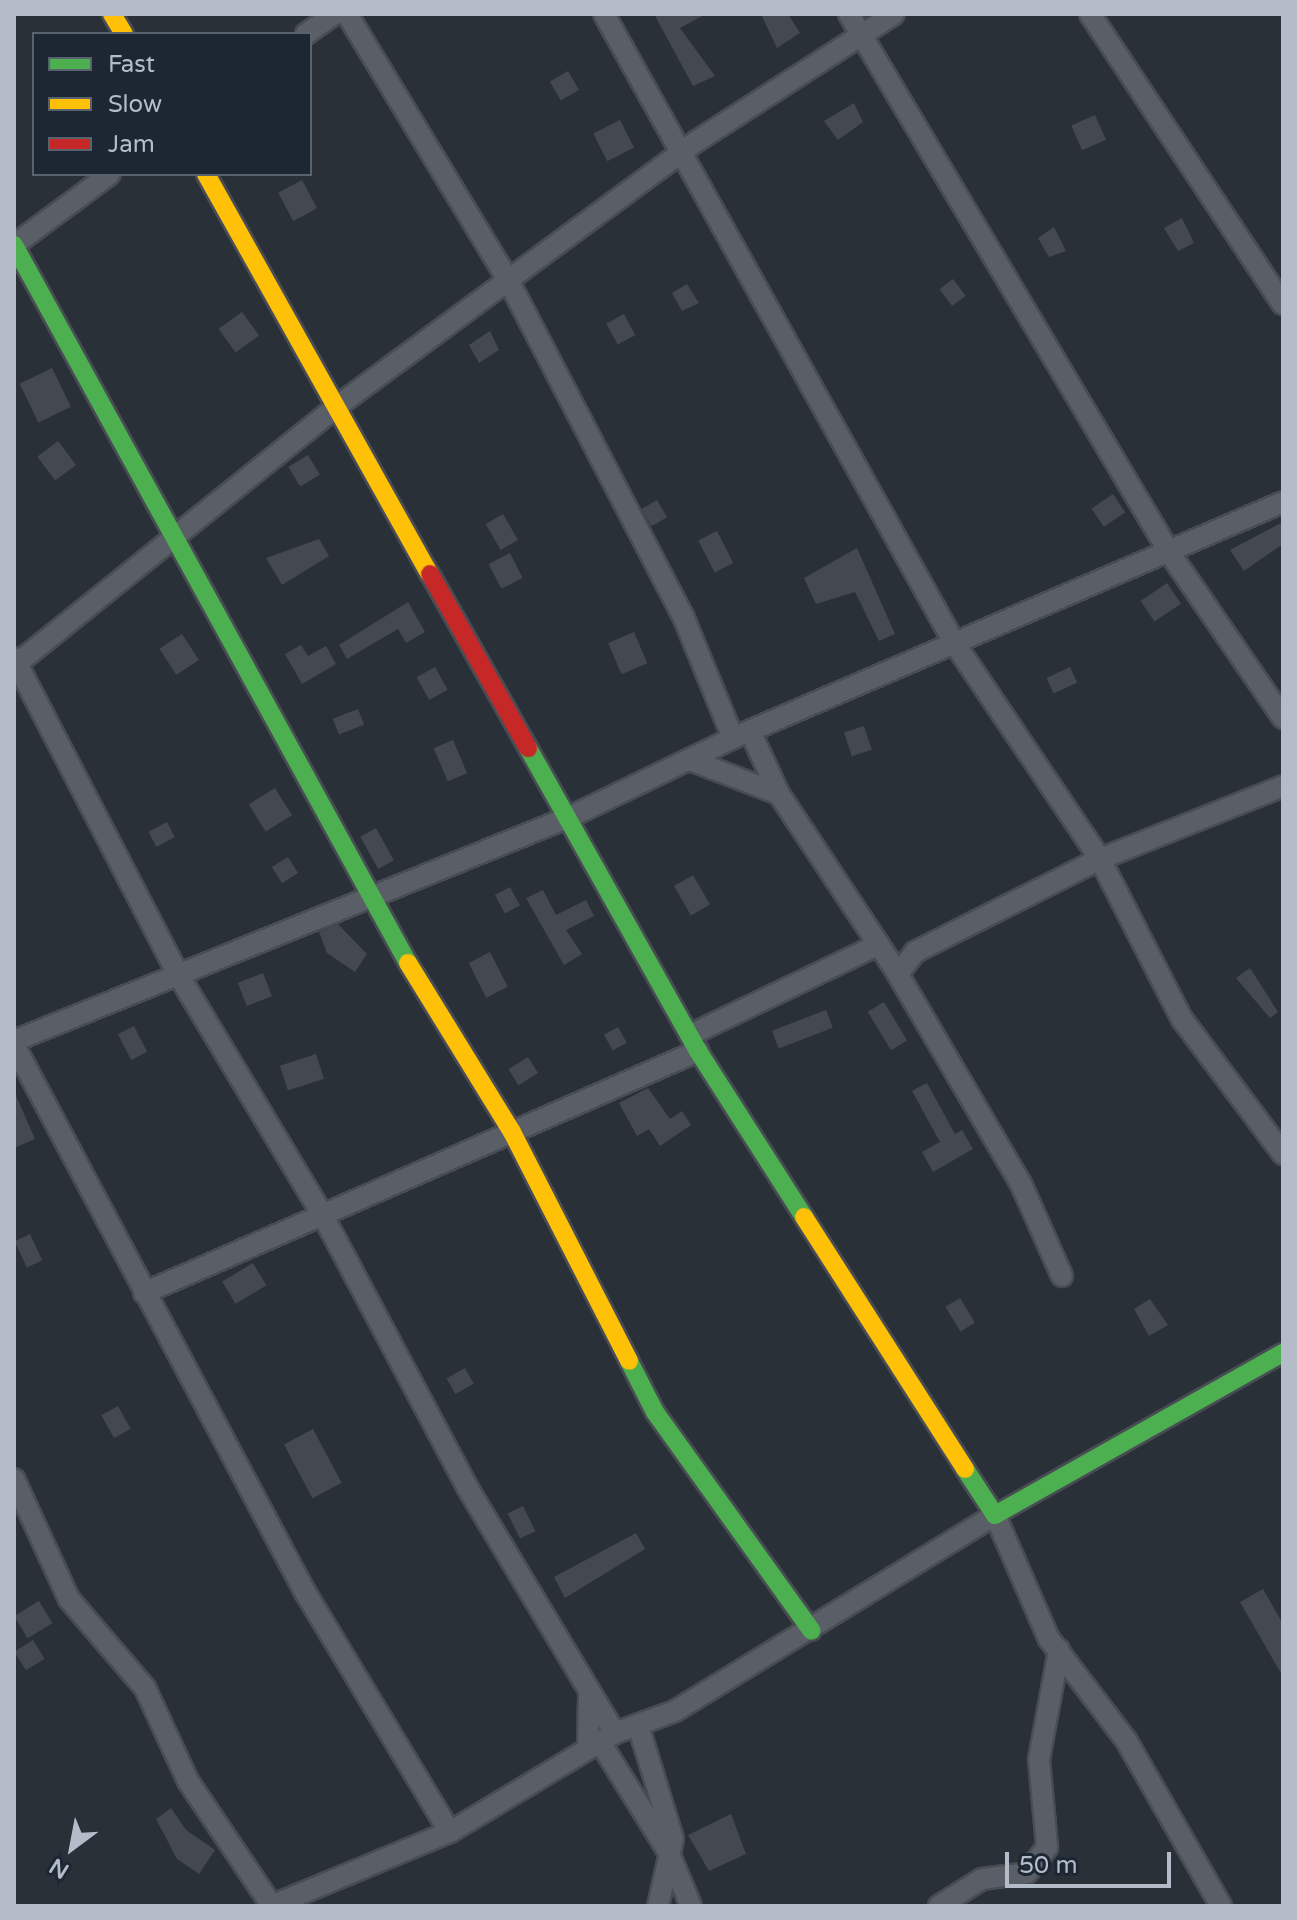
<!DOCTYPE html>
<style>
body{margin:0}
#map{position:relative;width:1297px;height:1920px;overflow:hidden;background:#2a3038;font-family:"Varela Round",sans-serif}
div>[style]{position:absolute}
[style*='--x']{left:calc(var(--x)*1px);top:calc(var(--y)*1px);width:calc(var(--w)*1px);rotate:calc(var(--a)*1deg)}
.building>*{inset:0;background:#444950;transform-origin:0 0}
.roads{filter:drop-shadow(2px 0 #484c53) drop-shadow(-2px 0 #484c53) drop-shadow(0 2px #484c53) drop-shadow(0 -2px #484c53)}
.street>*{height:20px;margin:-10px;padding:0 10px;transform-origin:10px;border-radius:10px;background:#5a5e66}
.fast>*{height:18px;margin:-9px;padding:0 9px;transform-origin:9px;border-radius:9px;background:#4caf50}
.slow>*{height:18px;margin:-9px;padding:0 9px;transform-origin:9px;border-radius:9px;background:#ffc107}
.jam>*{height:18px;margin:-9px;padding:0 9px;transform-origin:9px;border-radius:9px;background:#c62828}
span{translate:-50% -50%;white-space:nowrap;text-align:center;line-height:1.15;-webkit-text-stroke:6px #1d2633;paint-order:stroke}
.frame{position:absolute;inset:0;border:16px solid #b4bcc9;pointer-events:none}
.legend{position:absolute;left:32px;top:32px;width:280px;height:144px;box-sizing:border-box;background:#1d2633;border:2px solid #59626f;margin:0;padding:10px 14px;list-style:none;font-size:24px;color:#b4bcc9}
.legend li{display:flex;align-items:center;gap:16px;height:40px}
.legend b{width:40px;border:2px solid #59626f}
.north{position:absolute;left:32px;top:1808px;width:80px;height:80px;-webkit-text-stroke:6px #1d2633;paint-order:stroke;rotate:212deg;font-size:22px;font-weight:700;line-height:32px;text-align:center;color:#b4bcc9}
.north::after{content:'';display:block;margin:auto;width:28px;height:36px;background:#b4bcc9;clip-path:polygon(50% 0,100% 100%,50% 72%,0 100%)}
.scale{position:absolute;left:1005px;top:1852px;width:166px;height:36px;box-sizing:border-box;border:4px solid #b4bcc9;border-top:0;padding-left:10px;font-size:24px;line-height:28px;white-space:nowrap;color:#b4bcc9;-webkit-text-stroke:6px #1d2633;paint-order:stroke}
</style>
<div id="map">
<div class="building">
<div style="clip-path:polygon(654px 14px,706px 14px,680px 28px,715px 76px,693px 86px)"></div>
<div style="clip-path:polygon(761px 14px,788px 14px,800px 33px,777px 48px)"></div>
<div style="left:568px;top:71px;width:22px;height:21px;rotate:60deg"></div>
<div style="clip-path:polygon(854px 103px,863px 122px,838px 140px,824px 121px)"></div>
<div style="left:1095px;top:115px;width:27px;height:26px;rotate:66deg"></div>
<div style="left:620px;top:120px;width:31px;height:30px;rotate:63deg"></div>
<div style="left:302px;top:180px;width:32px;height:27px;rotate:62deg"></div>
<div style="clip-path:polygon(1182px 218px,1194px 243px,1178px 251px,1164px 228px)"></div>
<div style="clip-path:polygon(1054px 227px,1066px 251px,1049px 257px,1038px 238px)"></div>
<div style="left:953px;top:279px;width:21px;height:17px;rotate:53deg"></div>
<div style="clip-path:polygon(687px 284px,699px 303px,682px 311px,672px 293px)"></div>
<div style="left:242px;top:312px;width:29px;height:29px;rotate:54deg"></div>
<div style="left:624px;top:314px;width:24px;height:20px;rotate:62deg"></div>
<div style="clip-path:polygon(490px 331px,499px 350px,479px 363px,469px 345px)"></div>
<div style="left:52px;top:368px;width:43px;height:36px;rotate:64deg"></div>
<div style="left:58px;top:441px;width:30px;height:26px;rotate:53deg"></div>
<div style="left:308px;top:455px;width:23px;height:23px;rotate:59deg"></div>
<div style="left:1113px;top:494px;width:22px;height:26px;rotate:56deg"></div>
<div style="left:657px;top:500px;width:20px;height:18px;rotate:60deg"></div>
<div style="left:503px;top:514px;width:30px;height:20px;rotate:60deg"></div>
<div style="clip-path:polygon(1283px 522px,1283px 544px,1244px 571px,1230px 550px)"></div>
<div style="left:717px;top:531px;width:36px;height:21px;rotate:63deg"></div>
<div style="clip-path:polygon(319px 539px,329px 556px,282px 585px,266px 558px)"></div>
<div style="clip-path:polygon(857px 548px,895px 634px,879px 641px,855px 592px,816px 604px,804px 578px)"></div>
<div style="left:510px;top:553px;width:28px;height:24px;rotate:63deg"></div>
<div style="left:1167px;top:583px;width:25px;height:32px;rotate:56deg"></div>
<div style="clip-path:polygon(408px 602px,425px 632px,406px 643px,398px 629px,347px 659px,339px 645px)"></div>
<div style="left:634px;top:632px;width:34px;height:28px;rotate:67deg"></div>
<div style="left:182px;top:634px;width:31px;height:27px;rotate:57deg"></div>
<div style="clip-path:polygon(301px 645px,308px 656px,326px 646px,336px 664px,302px 684px,285px 654px)"></div>
<div style="left:435px;top:667px;width:26px;height:21px;rotate:61deg"></div>
<div style="left:1070px;top:667px;width:17px;height:26px;rotate:65deg"></div>
<div style="left:358px;top:709px;width:17px;height:27px;rotate:69deg"></div>
<div style="left:864px;top:726px;width:25px;height:21px;rotate:72deg"></div>
<div style="left:453px;top:740px;width:36px;height:21px;rotate:67deg"></div>
<div style="left:275px;top:788px;width:32px;height:31px;rotate:58deg"></div>
<div style="left:167px;top:822px;width:17px;height:21px;rotate:62deg"></div>
<div style="left:376px;top:828px;width:37px;height:18px;rotate:61deg"></div>
<div style="left:288px;top:857px;width:19px;height:19px;rotate:58deg"></div>
<div style="left:693px;top:875px;width:34px;height:22px;rotate:60deg"></div>
<div style="left:510px;top:887px;width:21px;height:17px;rotate:62deg"></div>
<div style="clip-path:polygon(543px 890px,556px 915px,586px 900px,594px 916px,566px 930px,582px 954px,564px 965px,526px 898px)"></div>
<div style="clip-path:polygon(338px 924px,367px 954px,355px 972px,327px 953px,319px 932px)"></div>
<div style="left:490px;top:952px;width:39px;height:24px;rotate:63deg"></div>
<div style="clip-path:polygon(1250px 968px,1278px 1012px,1270px 1018px,1236px 978px)"></div>
<div style="left:263px;top:973px;width:25px;height:27px;rotate:69deg"></div>
<div style="left:884px;top:1002px;width:45px;height:19px;rotate:59deg"></div>
<div style="left:826px;top:1010px;width:19px;height:58px;rotate:69deg"></div>
<div style="left:134px;top:1026px;width:29px;height:18px;rotate:63deg"></div>
<div style="left:618px;top:1027px;width:18px;height:16px;rotate:61deg"></div>
<div style="left:316px;top:1054px;width:26px;height:38px;rotate:72deg"></div>
<div style="left:528px;top:1057px;width:19px;height:23px;rotate:58deg"></div>
<div style="clip-path:polygon(927px 1083px,955px 1134px,962px 1130px,973px 1149px,933px 1172px,922px 1152px,940px 1142px,912px 1091px)"></div>
<div style="clip-path:polygon(648px 1088px,670px 1119px,682px 1111px,691px 1125px,660px 1146px,649px 1129px,637px 1136px,619px 1103px)"></div>
<div style="clip-path:polygon(14px 1091px,35px 1139px,14px 1148px)"></div>
<div style="left:30px;top:1234px;width:29px;height:17px;rotate:65deg"></div>
<div style="left:253px;top:1263px;width:26px;height:36px;rotate:59deg"></div>
<div style="left:960px;top:1298px;width:29px;height:17px;rotate:59deg"></div>
<div style="clip-path:polygon(1150px 1299px,1168px 1325px,1149px 1336px,1134px 1309px)"></div>
<div style="left:465px;top:1368px;width:18px;height:21px;rotate:61deg"></div>
<div style="left:118px;top:1406px;width:26px;height:19px;rotate:61deg"></div>
<div style="left:313px;top:1429px;width:61px;height:33px;rotate:62deg"></div>
<div style="left:523px;top:1506px;width:28px;height:17px;rotate:64deg"></div>
<div style="clip-path:polygon(636px 1533px,645px 1549px,565px 1598px,554px 1577px)"></div>
<div style="clip-path:polygon(1263px 1589px,1283px 1624px,1283px 1677px,1240px 1602px)"></div>
<div style="left:39px;top:1601px;width:26px;height:29px;rotate:59deg"></div>
<div style="left:33px;top:1640px;width:22px;height:22px;rotate:58deg"></div>
<div style="clip-path:polygon(171px 1808px,186px 1830px,215px 1850px,199px 1874px,177px 1859px,156px 1819px)"></div>
<div style="clip-path:polygon(731px 1814px,746px 1854px,709px 1871px,688px 1835px)"></div>
</div>
<div class="roads">
<div class="street">
<div style="--x:347;--y:14;--w:311;--a:58.8"></div>
<div style="--x:508;--y:280;--w:379;--a:62.5"></div>
<div style="--x:683;--y:616;--w:132;--a:67.7"></div>
<div style="--x:604;--y:14;--w:721;--a:60.88"></div>
<div style="--x:955;--y:644;--w:259;--a:56"></div>
<div style="--x:1100;--y:859;--w:180;--a:62.9"></div>
<div style="--x:1182;--y:1019;--w:169;--a:53.2"></div>
<div style="--x:849;--y:14;--w:630;--a:59.24"></div>
<div style="--x:1171;--y:555;--w:198;--a:55.5"></div>
<div style="--x:1090;--y:14;--w:348;--a:56.4"></div>
<div style="--x:306;--y:34;--w:35;--a:-35"></div>
<div style="--x:14;--y:245;--w:119;--a:-36.5"></div>
<div style="--x:14;--y:658;--w:358;--a:62.6"></div>
<div style="--x:179;--y:976;--w:275;--a:59"></div>
<div style="--x:321;--y:1212;--w:311;--a:62"></div>
<div style="--x:467;--y:1487;--w:287;--a:59"></div>
<div style="--x:14;--y:666;--w:413;--a:-38.8"></div>
<div style="--x:336;--y:407;--w:448;--a:-36.4"></div>
<div style="--x:697;--y:141;--w:234;--a:-32.8"></div>
<div style="--x:750;--y:731;--w:69;--a:65.3"></div>
<div style="--x:779;--y:794;--w:216;--a:56.5"></div>
<div style="--x:690;--y:760;--w:95;--a:20.9"></div>
<div style="--x:690;--y:1035;--w:204;--a:-25.6"></div>
<div style="--x:14;--y:1041;--w:602;--a:-21.96"></div>
<div style="--x:572;--y:816;--w:179;--a:-25.8"></div>
<div style="--x:733;--y:738;--w:598;--a:-23.22"></div>
<div style="--x:14;--y:1045;--w:620;--a:61.99"></div>
<div style="--x:305;--y:1592;--w:280;--a:58.9"></div>
<div style="--x:1062;--y:1276;--w:101;--a:-114"></div>
<div style="--x:1021;--y:1184;--w:243;--a:-120.4"></div>
<div style="--x:898;--y:974;--w:28;--a:-52"></div>
<div style="--x:915;--y:952;--w:207;--a:-26.7"></div>
<div style="--x:1100;--y:859;--w:197;--a:-21.7"></div>
<div style="--x:144;--y:1293;--w:605;--a:-23.6"></div>
<div style="--x:14;--y:1479;--w:132;--a:65.4"></div>
<div style="--x:69;--y:1599;--w:117;--a:49.5"></div>
<div style="--x:145;--y:1688;--w:102;--a:65.2"></div>
<div style="--x:188;--y:1781;--w:151;--a:56.1"></div>
<div style="--x:638;--y:1725;--w:119;--a:72.9"></div>
<div style="--x:673;--y:1839;--w:69;--a:102.6"></div>
<div style="--x:600;--y:1742;--w:131;--a:58.1"></div>
<div style="--x:669;--y:1853;--w:57;--a:67.5"></div>
<div style="--x:588;--y:1749;--w:54;--a:-88.9"></div>
<div style="--x:271;--y:1906;--w:194;--a:-22.5"></div>
<div style="--x:450;--y:1832;--w:192;--a:-31"></div>
<div style="--x:615;--y:1733;--w:64;--a:-20.1"></div>
<div style="--x:675;--y:1711;--w:375;--a:-31.5"></div>
<div style="--x:995;--y:1515;--w:135;--a:66.5"></div>
<div style="--x:1049;--y:1639;--w:127;--a:52.7"></div>
<div style="--x:1126;--y:1740;--w:191;--a:60.2"></div>
<div style="--x:939;--y:1906;--w:51;--a:-32.1"></div>
<div style="--x:982;--y:1879;--w:45;--a:-7.6"></div>
<div style="--x:1027;--y:1873;--w:33;--a:-52"></div>
<div style="--x:1047;--y:1847;--w:88;--a:-95.2"></div>
<div style="--x:1039;--y:1759;--w:111;--a:-79.6"></div>
</div>
<div class="fast">
<div style="--x:14;--y:245;--w:819;--a:61.24"></div>
<div style="--x:528;--y:748;--w:347;--a:60.7"></div>
<div style="--x:698;--y:1051;--w:197;--a:57.4"></div>
<div style="--x:629;--y:1361;--w:57;--a:63"></div>
<div style="--x:655;--y:1412;--w:269;--a:54.4"></div>
<div style="--x:965;--y:1469;--w:55;--a:56.9"></div>
<div style="--x:995;--y:1515;--w:330;--a:-29.4"></div>
</div>
<div class="slow">
<div style="--x:112;--y:14;--w:23;--a:59"></div>
<div style="--x:206;--y:174;--w:458;--a:60.8"></div>
<div style="--x:408;--y:963;--w:198;--a:58.4"></div>
<div style="--x:512;--y:1132;--w:257;--a:62.9"></div>
<div style="--x:804;--y:1217;--w:299;--a:57.4"></div>
</div>
<div class="jam">
<div style="--x:430;--y:574;--w:200;--a:60.6"></div>
</div>
</div>
<div class="frame"></div>
<ul class="legend">
<li><b style="height:10px;background:#4caf50"></b>Fast</li>
<li><b style="height:10px;background:#ffc107"></b>Slow</li>
<li><b style="height:10px;background:#c62828"></b>Jam</li>
</ul>
<div class="north">N</div>
<div class="scale">50 m</div>
</div>
